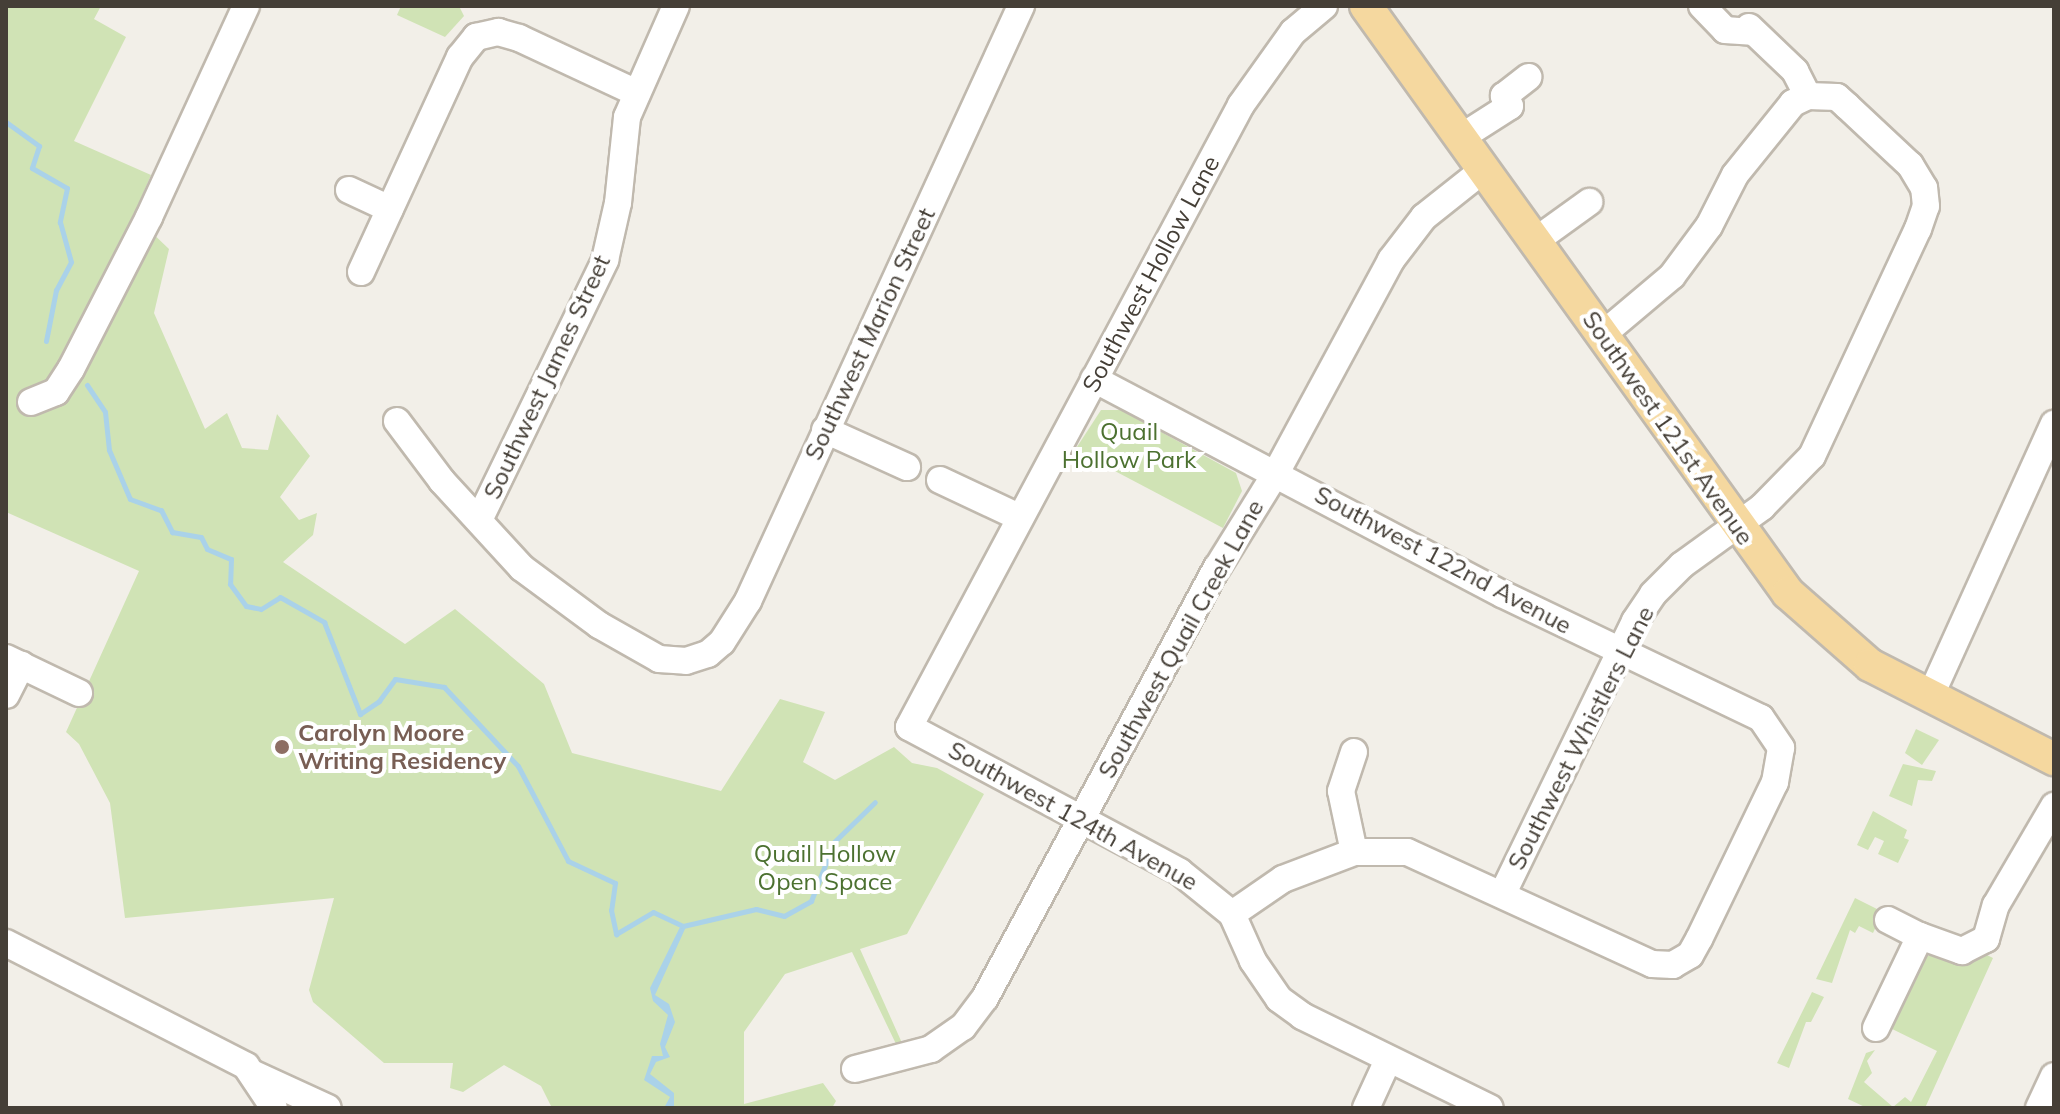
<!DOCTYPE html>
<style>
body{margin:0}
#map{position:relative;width:2060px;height:1114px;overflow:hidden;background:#f2efe8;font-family:Mulish,sans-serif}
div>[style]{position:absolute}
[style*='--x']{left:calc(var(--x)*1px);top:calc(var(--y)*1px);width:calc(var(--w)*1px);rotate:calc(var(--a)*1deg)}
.green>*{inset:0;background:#d0e3b5}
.water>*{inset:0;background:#aad2e9}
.stream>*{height:5px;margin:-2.5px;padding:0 2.5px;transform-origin:2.5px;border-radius:2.5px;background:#aad2e9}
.roads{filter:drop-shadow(2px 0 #c0b9ae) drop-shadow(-2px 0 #c0b9ae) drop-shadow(0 2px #c0b9ae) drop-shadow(0 -2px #c0b9ae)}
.minor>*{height:26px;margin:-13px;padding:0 13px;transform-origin:13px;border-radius:13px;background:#fff}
.major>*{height:32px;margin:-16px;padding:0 16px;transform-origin:16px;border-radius:16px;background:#f5d89f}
.dots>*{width:22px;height:22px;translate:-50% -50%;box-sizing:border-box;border:4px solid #fff;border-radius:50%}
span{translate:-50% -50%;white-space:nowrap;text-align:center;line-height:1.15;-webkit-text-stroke:8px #fff;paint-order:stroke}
.street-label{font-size:24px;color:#453f37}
.park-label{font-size:24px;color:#4c7130}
.education-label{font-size:24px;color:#785e54;font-weight:700}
.left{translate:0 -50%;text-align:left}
.frame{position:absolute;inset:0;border:8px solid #453f37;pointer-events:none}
</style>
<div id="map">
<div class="green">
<div style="clip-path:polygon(6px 6px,101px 6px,94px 19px,126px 37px,74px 141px,151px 175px,90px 317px,147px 228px,169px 249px,154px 313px,205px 429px,227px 413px,242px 448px,268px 450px,277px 414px,310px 456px,280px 497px,299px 520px,317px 513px,313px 535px,283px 562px,405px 644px,455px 609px,544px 684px,572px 753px,721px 791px,780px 699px,825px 712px,803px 762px,835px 780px,894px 747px,912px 763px,937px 768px,984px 794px,907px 934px,860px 949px,902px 1043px,896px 1044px,852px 952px,785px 974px,744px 1032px,744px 1104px,823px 1083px,836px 1101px,832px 1108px,552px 1108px,541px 1086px,504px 1065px,463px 1092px,450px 1088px,453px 1063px,384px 1063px,313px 1002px,309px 990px,334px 898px,125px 918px,110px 803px,79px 744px,66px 732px,139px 571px,6px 512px)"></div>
<div style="clip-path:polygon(401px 6px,459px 6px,464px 16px,445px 37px,397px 15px)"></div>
<div style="clip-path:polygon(1101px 410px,1121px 410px,1236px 473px,1242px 491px,1223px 528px,1075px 450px)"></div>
<div style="clip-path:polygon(1916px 729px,1939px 740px,1922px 765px,1905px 753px)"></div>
<div style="clip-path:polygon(1903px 764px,1936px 771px,1932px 781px,1918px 780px,1912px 806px,1889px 796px)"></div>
<div style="clip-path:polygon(1873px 811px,1907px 830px,1904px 838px,1909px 840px,1898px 863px,1878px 854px,1884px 841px,1875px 837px,1868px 850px,1857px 845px)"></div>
<div style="clip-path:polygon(1855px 898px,1883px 912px,1873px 933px,1859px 926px,1855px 933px,1850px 930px,1832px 983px,1816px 979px)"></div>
<div style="clip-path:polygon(1981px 952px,1993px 958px,1925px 1108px,1867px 1108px,1848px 1099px,1866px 1053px,1875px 1050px,1867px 1061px,1872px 1073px,1864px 1082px,1893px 1107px,1905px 1097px,1911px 1102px,1937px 1051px,1886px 1026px,1922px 956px)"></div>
<div style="clip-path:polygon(1812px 992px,1824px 997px,1811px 1022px,1806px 1022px,1789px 1068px,1777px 1063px)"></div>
</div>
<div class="water">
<div style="clip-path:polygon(680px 927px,685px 929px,655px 995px,669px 1004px,675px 1022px,665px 1047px,670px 1057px,656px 1062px,650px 1074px,674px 1093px,674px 1106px,664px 1108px,670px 1097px,644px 1080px,652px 1056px,663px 1056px,660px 1044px,668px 1015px,653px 1001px,650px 988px)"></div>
</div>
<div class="stream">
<div style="--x:6;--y:122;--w:41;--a:36"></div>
<div style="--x:39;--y:146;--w:23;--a:108"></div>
<div style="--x:32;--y:168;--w:40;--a:29.7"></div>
<div style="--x:67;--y:188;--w:35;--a:102"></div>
<div style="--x:60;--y:222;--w:41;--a:74.6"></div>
<div style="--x:71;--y:262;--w:32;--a:118"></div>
<div style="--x:56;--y:290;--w:52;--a:101.1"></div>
<div style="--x:87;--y:385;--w:32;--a:56"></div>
<div style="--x:105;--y:412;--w:38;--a:84"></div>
<div style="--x:109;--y:450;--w:53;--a:66.8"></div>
<div style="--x:130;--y:499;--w:33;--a:20"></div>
<div style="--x:161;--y:510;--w:25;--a:63"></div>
<div style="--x:172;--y:532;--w:29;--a:10"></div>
<div style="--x:201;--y:537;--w:13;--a:63"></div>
<div style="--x:207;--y:549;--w:26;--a:23"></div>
<div style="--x:231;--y:559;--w:25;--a:92"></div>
<div style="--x:230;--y:584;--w:27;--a:54"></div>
<div style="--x:246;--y:606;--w:15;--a:11"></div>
<div style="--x:261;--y:609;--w:22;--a:-32"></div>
<div style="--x:280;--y:597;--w:51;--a:29.6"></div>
<div style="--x:324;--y:622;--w:99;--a:68.6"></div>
<div style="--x:360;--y:714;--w:23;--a:-34"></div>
<div style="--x:379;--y:701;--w:27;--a:-54"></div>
<div style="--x:395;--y:679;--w:50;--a:9.3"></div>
<div style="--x:444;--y:687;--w:108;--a:46.9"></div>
<div style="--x:518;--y:766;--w:107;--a:62.2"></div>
<div style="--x:568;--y:861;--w:52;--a:25.1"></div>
<div style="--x:615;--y:883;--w:27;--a:98"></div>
<div style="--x:611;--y:910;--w:25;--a:78"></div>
<div style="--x:616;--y:934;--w:43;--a:-30.7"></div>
<div style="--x:653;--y:912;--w:33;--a:25"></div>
<div style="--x:683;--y:926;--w:75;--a:-13.1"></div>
<div style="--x:756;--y:909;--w:29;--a:14"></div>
<div style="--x:784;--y:916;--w:31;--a:-29"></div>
<div style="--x:811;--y:901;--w:63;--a:-68.7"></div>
<div style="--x:834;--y:842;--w:57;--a:-44.3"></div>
</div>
<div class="roads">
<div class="minor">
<div style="--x:1324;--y:6;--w:40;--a:140"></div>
<div style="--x:1293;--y:32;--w:90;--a:125.5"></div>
<div style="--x:1241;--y:105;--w:705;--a:118.09"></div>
<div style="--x:909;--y:727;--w:307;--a:28.1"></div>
<div style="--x:1180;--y:872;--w:67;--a:38.9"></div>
<div style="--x:1232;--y:914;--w:51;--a:65.9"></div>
<div style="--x:1253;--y:961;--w:46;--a:55.6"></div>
<div style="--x:1279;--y:999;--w:29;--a:36"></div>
<div style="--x:1302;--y:1016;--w:209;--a:26.1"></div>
<div style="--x:1702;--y:6;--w:33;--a:46"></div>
<div style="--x:1725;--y:30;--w:27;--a:4"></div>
<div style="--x:1749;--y:27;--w:64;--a:43.7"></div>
<div style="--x:1795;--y:71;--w:28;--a:63"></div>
<div style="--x:1460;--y:138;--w:59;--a:-32.6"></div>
<div style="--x:1510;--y:106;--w:12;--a:-121"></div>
<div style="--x:1504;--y:96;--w:31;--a:-38"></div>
<div style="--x:349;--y:190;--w:45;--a:24.9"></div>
<div style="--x:1535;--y:241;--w:67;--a:-35.8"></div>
<div style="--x:361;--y:272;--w:237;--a:-65.3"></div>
<div style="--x:460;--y:57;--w:26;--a:-51"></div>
<div style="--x:476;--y:37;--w:23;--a:-13"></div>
<div style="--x:498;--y:32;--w:22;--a:16"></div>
<div style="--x:519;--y:38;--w:130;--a:25"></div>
<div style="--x:1094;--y:379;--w:461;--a:27.8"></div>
<div style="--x:1502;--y:594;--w:287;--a:25.6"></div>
<div style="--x:1761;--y:718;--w:36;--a:56"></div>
<div style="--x:1781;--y:748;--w:35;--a:100"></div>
<div style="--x:1775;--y:782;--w:174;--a:115.8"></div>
<div style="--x:1699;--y:939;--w:18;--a:119"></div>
<div style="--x:1690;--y:955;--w:20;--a:150"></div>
<div style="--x:1673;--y:965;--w:21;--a:-177"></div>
<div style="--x:1652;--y:964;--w:269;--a:-155.4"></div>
<div style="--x:1407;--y:852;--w:53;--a:180"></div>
<div style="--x:1354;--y:852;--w:76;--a:159.2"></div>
<div style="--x:1283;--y:879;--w:62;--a:145.5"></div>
<div style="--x:31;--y:402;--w:27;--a:-22"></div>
<div style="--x:56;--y:392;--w:27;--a:-57"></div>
<div style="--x:71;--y:369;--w:171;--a:-62.8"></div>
<div style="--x:149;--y:217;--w:232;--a:-65.3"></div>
<div style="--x:397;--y:421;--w:75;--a:53.1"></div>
<div style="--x:442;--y:481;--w:118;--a:47.4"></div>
<div style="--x:522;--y:568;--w:96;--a:36.5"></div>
<div style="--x:599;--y:625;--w:69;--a:29.5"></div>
<div style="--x:659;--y:659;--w:27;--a:4"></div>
<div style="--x:686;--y:661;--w:23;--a:-18"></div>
<div style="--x:708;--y:654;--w:18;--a:-41"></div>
<div style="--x:722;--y:642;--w:49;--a:-57.6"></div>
<div style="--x:748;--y:601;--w:655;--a:-65.35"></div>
<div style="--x:825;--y:430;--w:90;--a:24.3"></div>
<div style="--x:940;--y:480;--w:87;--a:25.1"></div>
<div style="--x:480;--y:518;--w:287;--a:-64.1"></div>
<div style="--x:605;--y:260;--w:58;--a:-77.2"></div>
<div style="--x:618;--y:203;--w:86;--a:-84"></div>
<div style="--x:627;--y:117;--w:121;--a:-66.2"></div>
<div style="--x:6;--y:658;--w:81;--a:25.6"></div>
<div style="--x:6;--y:695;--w:34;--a:-63"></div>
<div style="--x:1930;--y:697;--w:300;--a:-65.6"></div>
<div style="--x:1354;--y:852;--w:62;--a:-102"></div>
<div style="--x:1341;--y:791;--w:41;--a:-71.6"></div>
<div style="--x:1503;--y:893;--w:302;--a:-64.1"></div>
<div style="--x:1635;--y:621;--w:32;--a:-56"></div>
<div style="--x:1653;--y:594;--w:41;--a:-45"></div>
<div style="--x:1682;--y:565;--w:99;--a:-35.9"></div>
<div style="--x:1762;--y:507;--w:71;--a:-45.6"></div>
<div style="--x:1812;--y:456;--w:251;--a:-65"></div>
<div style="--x:1918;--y:229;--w:24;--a:-71"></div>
<div style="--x:1926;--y:206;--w:18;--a:-96"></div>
<div style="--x:1924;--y:188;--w:27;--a:-121"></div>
<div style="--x:1910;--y:165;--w:86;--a:-136.9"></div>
<div style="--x:1847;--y:106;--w:13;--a:-138"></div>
<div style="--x:1837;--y:97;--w:29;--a:-178"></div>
<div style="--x:1808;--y:96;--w:17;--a:155"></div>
<div style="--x:1793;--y:103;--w:92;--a:128.9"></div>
<div style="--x:1735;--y:175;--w:57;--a:117"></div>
<div style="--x:1709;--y:226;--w:62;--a:126.5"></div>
<div style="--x:1672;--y:276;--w:92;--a:139.9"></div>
<div style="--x:1888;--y:920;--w:36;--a:27"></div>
<div style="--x:6;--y:943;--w:270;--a:27.1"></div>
<div style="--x:246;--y:1066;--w:50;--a:56.3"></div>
<div style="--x:1876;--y:1028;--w:102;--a:-64.4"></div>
<div style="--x:1920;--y:936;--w:45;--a:19.7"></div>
<div style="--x:1962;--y:951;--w:27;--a:-27"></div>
<div style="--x:1986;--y:939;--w:35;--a:-74"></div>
<div style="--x:1996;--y:905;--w:115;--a:-59.6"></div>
<div style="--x:855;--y:1069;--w:79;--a:-14.7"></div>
<div style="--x:931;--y:1049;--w:39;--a:-35"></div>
<div style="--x:963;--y:1027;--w:36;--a:-53"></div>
<div style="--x:985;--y:998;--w:489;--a:-61.7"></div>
<div style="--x:1217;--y:568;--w:112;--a:-58.2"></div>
<div style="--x:1276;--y:473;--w:242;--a:-61.6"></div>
<div style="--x:1391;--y:260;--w:54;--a:-52.5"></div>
<div style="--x:1424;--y:217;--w:75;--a:-38.5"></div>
<div style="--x:254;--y:1074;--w:81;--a:24.7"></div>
<div style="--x:1366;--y:1108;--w:53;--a:-65.4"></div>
<div style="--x:2039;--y:1108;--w:35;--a:-65"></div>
</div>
<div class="major">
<div style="--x:1366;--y:6;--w:723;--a:54.29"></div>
<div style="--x:1788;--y:593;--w:109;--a:41.3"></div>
<div style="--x:1870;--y:665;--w:207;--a:27.1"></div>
</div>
</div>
<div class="dots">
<div style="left:282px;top:747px;background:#8d6e63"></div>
</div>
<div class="street-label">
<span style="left:1151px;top:274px;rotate:-62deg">Southwest Hollow Lane</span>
<span style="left:870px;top:334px;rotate:-65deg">Southwest Marion Street</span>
<span style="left:547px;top:377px;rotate:-65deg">Southwest James Street</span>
<span style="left:1668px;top:428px;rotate:55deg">Southwest 121st Avenue</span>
<span style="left:1443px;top:560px;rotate:28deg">Southwest 122nd Avenue</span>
<span style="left:1181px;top:639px;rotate:-61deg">Southwest Quail Creek Lane</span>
<span style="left:1581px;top:738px;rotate:-63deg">Southwest Whistlers Lane</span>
<span style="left:1073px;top:816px;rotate:29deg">Southwest 124th Avenue</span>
</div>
<div class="park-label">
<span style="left:1129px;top:446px">Quail<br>Hollow Park</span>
<span style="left:825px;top:868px">Quail Hollow<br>Open Space</span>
</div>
<div class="education-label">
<span class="left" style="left:298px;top:747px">Carolyn Moore<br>Writing Residency</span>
</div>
<div class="frame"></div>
</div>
